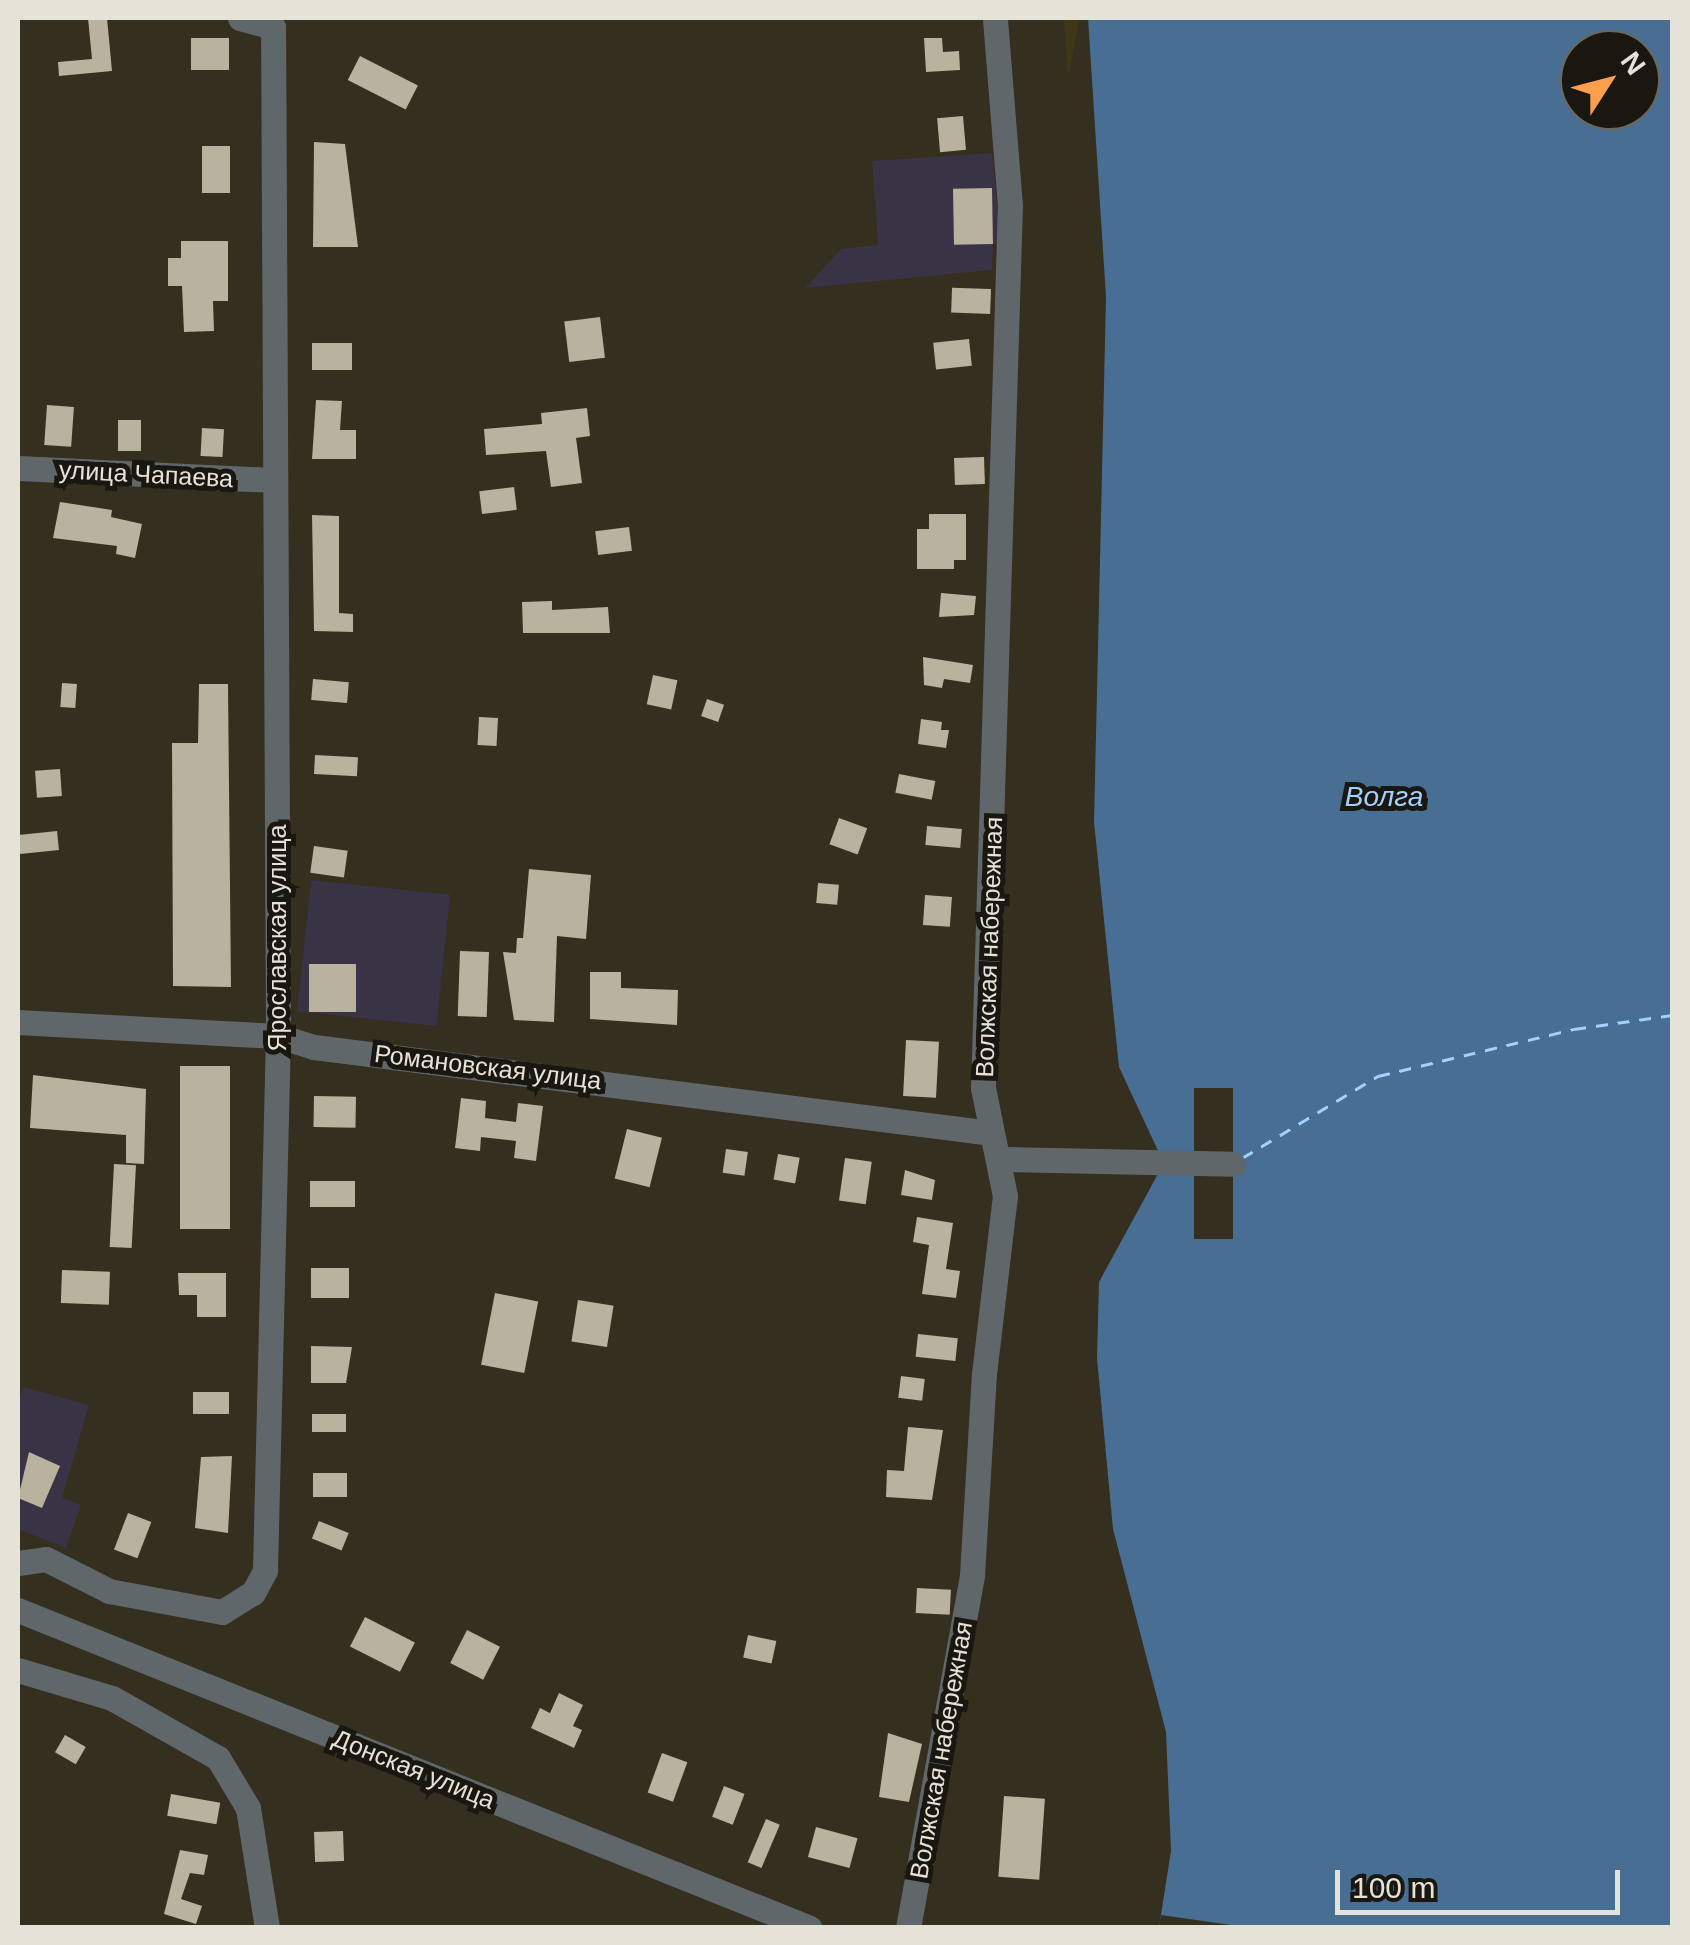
<!DOCTYPE html>
<meta charset="utf-8">
<style>
body{margin:0}
#map{position:relative;width:1690px;height:1945px;overflow:hidden;background:#342f1f;font-family:Arial,sans-serif}
div>[style]{position:absolute}
[style*='--x']{left:calc(var(--x)*1px);top:calc(var(--y)*1px);width:calc(var(--w)*1px);rotate:calc(var(--a)*1deg)}
.commercial>*{inset:0;background:#383445;transform-origin:0 0}
.sand>*{inset:0;background:#3f3716}
.water>*{inset:0;background:#486e93}
.pier>*{inset:0;background:#342f1f;transform-origin:0 0}
.ferry>*{height:2.5px;margin-top:-1.25px;transform-origin:0;background:repeating-linear-gradient(90deg,#a1d1fe 0 12px,transparent 0 22px)}
.building>*{inset:0;background:#b8b29e;transform-origin:0 0}
.minor>*{height:25px;margin:-12.5px;padding:0 12.5px;transform-origin:12.5px;border-radius:12.5px;background:#5f676b}
span{translate:-50% -50%;white-space:nowrap;text-align:center;line-height:1.15;-webkit-text-stroke:10px #1a1710;paint-order:stroke}
.street-label{font-size:25px;color:#e5e2d8}
.water-label{font-size:28px;color:#a1d1fe;font-style:italic}
.frame{position:absolute;inset:0;border:20px solid #e5e2d8;pointer-events:none}
.north{position:absolute;left:1560px;top:30px;width:100px;height:100px;box-sizing:border-box;background:#1a1710;border:2px solid #6b6860;border-radius:50%;rotate:54deg;font-size:28px;font-weight:700;line-height:40px;text-align:center;color:#e5e2d8}
.north::after{content:'';display:block;margin:auto;width:35px;height:45px;background:#fa9f4e;clip-path:polygon(50% 0,100% 100%,50% 72%,0 100%)}
.scale{position:absolute;left:1335px;top:1870px;width:285px;height:45px;box-sizing:border-box;border:5px solid #e5e2d8;border-top:0;padding-left:12px;font-size:30px;line-height:35px;white-space:nowrap;color:#e5e2d8;-webkit-text-stroke:8px #1a1710;paint-order:stroke}
</style>
<div id="map">
<div class="commercial">
<div style="clip-path:polygon(992px 153px,1001px 243px,993px 244px,992px 270px,805px 288px,841px 249px,878px 245px,872px 161px)"></div>
<div style="left:311px;top:880px;width:140px;height:132px;rotate:6deg"></div>
<div style="clip-path:polygon(23px 1387px,89px 1405px,62px 1498px,81px 1505px,66px 1548px,18px 1529px,18px 1404px)"></div>
</div>
<div class="sand">
<div style="clip-path:polygon(1064px 18px,1080px 18px,1068px 77px)"></div>
</div>
<div class="water">
<div style="clip-path:polygon(evenodd,1088px 18px,1672px 18px,1672px 1927px,1159px 1927px,1171px 1851px,1166px 1732px,1113px 1529px,1097px 1358px,1099px 1282px,1159px 1172px,1160px 1155px,1119px 1067px,1094px 822px,1106px 297px,1088px 18px,1580px 50px,1640px 50px,1640px 110px,1580px 110px,1580px 50px)"></div>
</div>
<div class="pier">
<div style="left:1233px;top:1088px;width:151px;height:39px;rotate:90deg"></div>
<div style="clip-path:polygon(1161px 1915px,1245px 1927px,1159px 1927px)"></div>
</div>
<div class="ferry">
<div style="--x:1242;--y:1158;--w:159;--a:-31.1"></div>
<div style="--x:1378;--y:1076;--w:202;--a:-13.5"></div>
<div style="--x:1574;--y:1029;--w:99;--a:-8.1"></div>
</div>
<div class="building">
<div style="clip-path:polygon(88px 18px,107px 18px,112px 71px,59px 76px,58px 62px,92px 59px)"></div>
<div style="left:191px;top:38px;width:38px;height:32px"></div>
<div style="clip-path:polygon(924px 38px,942px 38px,943px 52px,959px 51px,960px 70px,926px 72px)"></div>
<div style="left:360px;top:56px;width:65px;height:27px;rotate:27deg"></div>
<div style="left:963px;top:116px;width:34px;height:26px;rotate:85deg"></div>
<div style="clip-path:polygon(314px 142px,345px 144px,358px 247px,313px 247px)"></div>
<div style="left:202px;top:146px;width:28px;height:47px"></div>
<div style="left:992px;top:188px;width:56px;height:39px;rotate:89deg"></div>
<div style="clip-path:polygon(181px 241px,228px 241px,228px 301px,213px 301px,214px 331px,184px 332px,182px 286px,168px 286px,168px 258px,181px 258px)"></div>
<div style="left:991px;top:289px;width:25px;height:39px;rotate:92deg"></div>
<div style="left:600px;top:317px;width:41px;height:36px;rotate:83deg"></div>
<div style="left:969px;top:339px;width:27px;height:36px;rotate:84deg"></div>
<div style="left:312px;top:343px;width:40px;height:27px"></div>
<div style="clip-path:polygon(316px 400px,342px 401px,340px 430px,356px 430px,356px 459px,312px 459px)"></div>
<div style="left:47px;top:405px;width:27px;height:40px;rotate:4deg"></div>
<div style="clip-path:polygon(587px 408px,590px 436px,576px 438px,582px 483px,551px 487px,546px 451px,486px 455px,484px 429px,542px 424px,541px 413px)"></div>
<div style="left:118px;top:420px;width:23px;height:31px"></div>
<div style="left:202px;top:428px;width:22px;height:28px;rotate:3deg"></div>
<div style="left:984px;top:457px;width:27px;height:30px;rotate:88deg"></div>
<div style="left:514px;top:487px;width:23px;height:35px;rotate:83deg"></div>
<div style="clip-path:polygon(60px 502px,112px 510px,111px 517px,142px 524px,135px 558px,116px 554px,117px 546px,53px 538px)"></div>
<div style="clip-path:polygon(929px 514px,966px 514px,966px 560px,954px 560px,954px 569px,917px 569px,917px 529px,929px 529px)"></div>
<div style="clip-path:polygon(312px 515px,339px 516px,339px 613px,353px 614px,353px 632px,314px 631px)"></div>
<div style="left:629px;top:527px;width:24px;height:34px;rotate:83deg"></div>
<div style="clip-path:polygon(941px 593px,976px 596px,974px 615px,939px 617px)"></div>
<div style="clip-path:polygon(552px 601px,552px 610px,608px 607px,610px 633px,523px 633px,522px 602px)"></div>
<div style="clip-path:polygon(923px 657px,973px 665px,970px 683px,944px 679px,942px 688px,924px 685px)"></div>
<div style="left:653px;top:675px;width:25px;height:30px;rotate:12deg"></div>
<div style="left:313px;top:679px;width:36px;height:21px;rotate:5deg"></div>
<div style="left:62px;top:683px;width:15px;height:24px;rotate:4deg"></div>
<div style="clip-path:polygon(199px 684px,228px 684px,231px 987px,173px 986px,172px 743px,198px 743px)"></div>
<div style="left:707px;top:699px;width:18px;height:18px;rotate:19deg"></div>
<div style="left:479px;top:717px;width:19px;height:28px;rotate:3deg"></div>
<div style="clip-path:polygon(921px 719px,942px 722px,941px 730px,949px 730px,946px 748px,918px 744px)"></div>
<div style="left:315px;top:755px;width:43px;height:19px;rotate:3deg"></div>
<div style="left:60px;top:769px;width:27px;height:25px;rotate:86deg"></div>
<div style="left:899px;top:774px;width:37px;height:19px;rotate:11deg"></div>
<div style="left:839px;top:818px;width:30px;height:28px;rotate:20deg"></div>
<div style="left:927px;top:826px;width:35px;height:19px;rotate:5deg"></div>
<div style="left:57px;top:831px;width:19px;height:39px;rotate:84deg"></div>
<div style="left:314px;top:846px;width:34px;height:27px;rotate:8deg"></div>
<div style="clip-path:polygon(529px 869px,591px 875px,586px 939px,557px 936px,554px 1022px,514px 1020px,503px 952px,516px 953px,517px 938px,523px 938px)"></div>
<div style="left:818px;top:883px;width:21px;height:20px;rotate:5deg"></div>
<div style="left:925px;top:895px;width:27px;height:30px;rotate:4deg"></div>
<div style="left:460px;top:951px;width:29px;height:65px;rotate:2deg"></div>
<div style="left:309px;top:964px;width:47px;height:48px"></div>
<div style="clip-path:polygon(590px 972px,621px 972px,621px 988px,678px 990px,677px 1025px,590px 1019px)"></div>
<div style="left:906px;top:1040px;width:33px;height:56px;rotate:3deg"></div>
<div style="left:180px;top:1066px;width:50px;height:163px"></div>
<div style="clip-path:polygon(33px 1075px,146px 1089px,144px 1164px,126px 1163px,126px 1135px,30px 1128px)"></div>
<div style="left:314px;top:1096px;width:42px;height:31px;rotate:1deg"></div>
<div style="clip-path:polygon(461px 1098px,486px 1101px,485px 1118px,516px 1122px,518px 1103px,543px 1106px,536px 1161px,514px 1158px,516px 1141px,481px 1137px,480px 1151px,455px 1148px)"></div>
<div style="left:627px;top:1129px;width:36px;height:51px;rotate:14deg"></div>
<div style="left:726px;top:1149px;width:22px;height:24px;rotate:8deg"></div>
<div style="left:778px;top:1154px;width:22px;height:26px;rotate:10deg"></div>
<div style="left:845px;top:1158px;width:27px;height:43px;rotate:8deg"></div>
<div style="left:114px;top:1164px;width:22px;height:83px;rotate:3deg"></div>
<div style="clip-path:polygon(905px 1170px,935px 1180px,932px 1200px,901px 1195px)"></div>
<div style="left:310px;top:1181px;width:45px;height:26px"></div>
<div style="clip-path:polygon(917px 1217px,953px 1223px,946px 1269px,960px 1271px,956px 1298px,922px 1294px,929px 1245px,913px 1242px)"></div>
<div style="left:311px;top:1268px;width:38px;height:30px"></div>
<div style="left:62px;top:1270px;width:48px;height:33px;rotate:2deg"></div>
<div style="clip-path:polygon(178px 1273px,226px 1273px,226px 1317px,197px 1317px,197px 1295px,179px 1295px)"></div>
<div style="left:495px;top:1293px;width:44px;height:73px;rotate:11deg"></div>
<div style="left:578px;top:1300px;width:36px;height:42px;rotate:9deg"></div>
<div style="left:918px;top:1334px;width:40px;height:23px;rotate:6deg"></div>
<div style="clip-path:polygon(311px 1346px,352px 1347px,346px 1383px,311px 1383px)"></div>
<div style="left:901px;top:1376px;width:24px;height:22px;rotate:7deg"></div>
<div style="left:193px;top:1392px;width:36px;height:22px"></div>
<div style="left:312px;top:1414px;width:34px;height:18px"></div>
<div style="clip-path:polygon(908px 1427px,943px 1430px,932px 1500px,886px 1497px,887px 1470px,904px 1471px)"></div>
<div style="clip-path:polygon(29px 1452px,60px 1466px,42px 1508px,18px 1498px)"></div>
<div style="clip-path:polygon(232px 1456px,228px 1533px,195px 1528px,201px 1457px)"></div>
<div style="left:313px;top:1473px;width:34px;height:24px"></div>
<div style="left:128px;top:1513px;width:25px;height:39px;rotate:21deg"></div>
<div style="left:319px;top:1521px;width:32px;height:19px;rotate:22deg"></div>
<div style="left:917px;top:1588px;width:34px;height:25px;rotate:3deg"></div>
<div style="left:365px;top:1617px;width:56px;height:33px;rotate:27deg"></div>
<div style="left:467px;top:1630px;width:37px;height:37px;rotate:27deg"></div>
<div style="left:748px;top:1635px;width:29px;height:23px;rotate:12deg"></div>
<div style="clip-path:polygon(559px 1693px,583px 1705px,573px 1726px,582px 1730px,574px 1748px,531px 1728px,540px 1708px,550px 1713px)"></div>
<div style="clip-path:polygon(888px 1733px,922px 1744px,909px 1802px,879px 1797px)"></div>
<div style="left:65px;top:1735px;width:24px;height:20px;rotate:30deg"></div>
<div style="left:662px;top:1753px;width:27px;height:42px;rotate:20deg"></div>
<div style="left:724px;top:1786px;width:22px;height:33px;rotate:21deg"></div>
<div style="left:171px;top:1794px;width:50px;height:22px;rotate:10deg"></div>
<div style="left:1004px;top:1796px;width:41px;height:81px;rotate:4deg"></div>
<div style="left:766px;top:1819px;width:15px;height:47px;rotate:23deg"></div>
<div style="left:816px;top:1827px;width:43px;height:31px;rotate:15deg"></div>
<div style="left:343px;top:1831px;width:30px;height:29px;rotate:88deg"></div>
<div style="clip-path:polygon(180px 1850px,208px 1855px,204px 1875px,190px 1873px,181px 1899px,202px 1906px,196px 1924px,164px 1914px)"></div>
</div>
<div class="minor">
<div style="--x:18;--y:468;--w:256;--a:2.7"></div>
<div style="--x:18;--y:1022;--w:260;--a:3.1"></div>
<div style="--x:278;--y:1036;--w:38;--a:17"></div>
<div style="--x:314;--y:1047;--w:682;--a:7.24"></div>
<div style="--x:1001;--y:1159;--w:232;--a:1.2"></div>
<div style="--x:18;--y:1563;--w:28;--a:-8"></div>
<div style="--x:46;--y:1559;--w:71;--a:26.9"></div>
<div style="--x:109;--y:1591;--w:115;--a:10.5"></div>
<div style="--x:222;--y:1612;--w:36;--a:-32"></div>
<div style="--x:253;--y:1593;--w:26;--a:-62"></div>
<div style="--x:265;--y:1570;--w:534;--a:-88.61"></div>
<div style="--x:278;--y:1036;--w:1009;--a:-90.28"></div>
<div style="--x:273;--y:27;--w:34;--a:-165"></div>
<div style="--x:18;--y:1610;--w:853;--a:21.88"></div>
<div style="--x:18;--y:1670;--w:98;--a:16.6"></div>
<div style="--x:112;--y:1698;--w:122;--a:29.5"></div>
<div style="--x:218;--y:1758;--w:58;--a:59"></div>
<div style="--x:248;--y:1808;--w:121;--a:81"></div>
<div style="--x:908;--y:1928;--w:359;--a:-79.7"></div>
<div style="--x:972;--y:1575;--w:201;--a:-86.6"></div>
<div style="--x:984;--y:1374;--w:179;--a:-83.3"></div>
<div style="--x:1005;--y:1196;--w:110;--a:-101.5"></div>
<div style="--x:983;--y:1088;--w:882;--a:-88.25"></div>
<div style="--x:1010;--y:206;--w:189;--a:-94.6"></div>
</div>
<div class="street-label">
<span style="left:146px;top:474px;rotate:3deg">улица Чапаева</span>
<span style="left:277px;top:938px;rotate:-90deg">Ярославская улица</span>
<span style="left:989px;top:947px;rotate:-88deg">Волжская набережная</span>
<span style="left:488px;top:1067px;rotate:7deg">Романовская улица</span>
<span style="left:941px;top:1750px;rotate:-80deg">Волжская набережная</span>
<span style="left:414px;top:1769px;rotate:22deg">Донская улица</span>
</div>
<div class="water-label">
<span style="left:1384px;top:797px">Волга</span>
</div>
<div class="frame"></div>
<div class="north">N</div>
<div class="scale">100 m</div>
</div>
